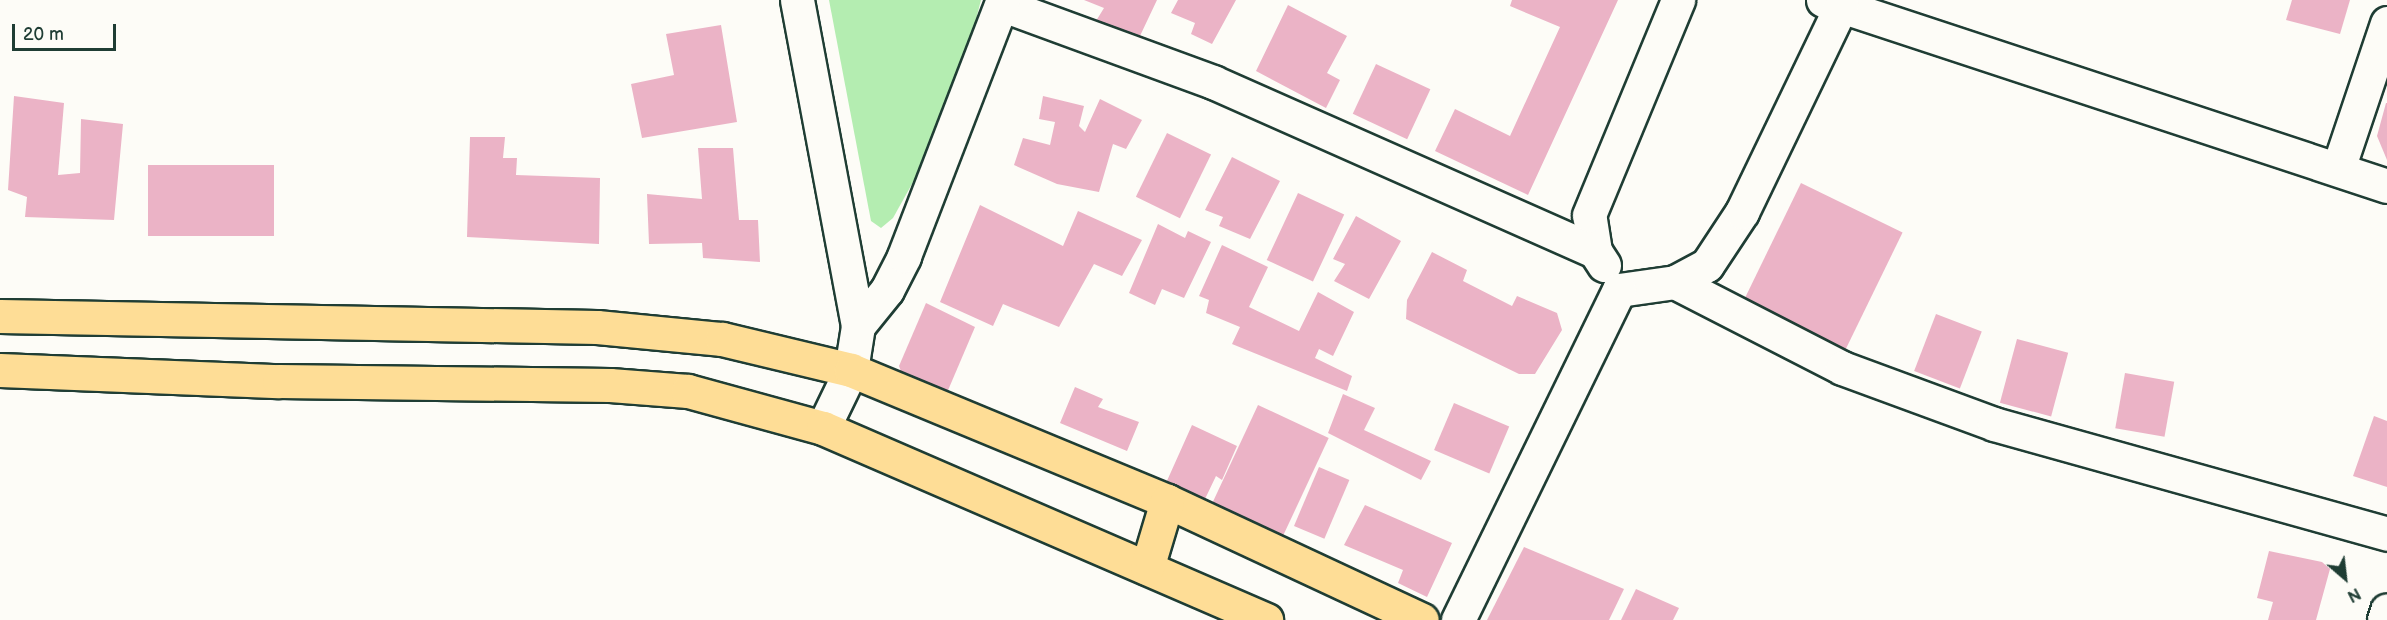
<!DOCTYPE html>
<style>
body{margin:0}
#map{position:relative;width:2387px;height:620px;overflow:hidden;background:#fdfcf7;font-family:"Balsamiq Sans",sans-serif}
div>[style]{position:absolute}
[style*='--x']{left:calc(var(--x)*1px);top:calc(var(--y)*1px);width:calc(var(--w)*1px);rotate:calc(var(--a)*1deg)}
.green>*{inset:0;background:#b4edb1}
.building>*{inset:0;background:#ebb3c6;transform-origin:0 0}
.roads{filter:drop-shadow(2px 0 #1f3d34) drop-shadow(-2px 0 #1f3d34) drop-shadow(0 2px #1f3d34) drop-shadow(0 -2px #1f3d34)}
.minor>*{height:33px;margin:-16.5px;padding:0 16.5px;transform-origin:16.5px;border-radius:16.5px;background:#fdfcf7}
.major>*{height:33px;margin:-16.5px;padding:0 16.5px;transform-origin:16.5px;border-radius:16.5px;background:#fedd96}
span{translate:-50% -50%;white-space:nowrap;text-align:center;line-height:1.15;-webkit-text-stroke:4.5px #fdfcf7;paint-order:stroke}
.north{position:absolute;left:2315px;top:548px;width:60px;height:60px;-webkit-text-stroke:4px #fdfcf7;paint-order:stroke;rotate:152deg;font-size:16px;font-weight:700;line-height:24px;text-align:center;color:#1f3d34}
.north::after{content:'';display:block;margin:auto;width:21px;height:27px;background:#1f3d34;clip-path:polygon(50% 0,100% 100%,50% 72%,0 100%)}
.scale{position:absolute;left:12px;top:24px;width:104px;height:27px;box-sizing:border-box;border:3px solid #1f3d34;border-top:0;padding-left:8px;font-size:18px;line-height:21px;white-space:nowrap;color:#1f3d34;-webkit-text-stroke:4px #fdfcf7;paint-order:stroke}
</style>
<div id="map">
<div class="green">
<div style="clip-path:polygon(829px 0,981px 0,966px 58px,927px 157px,893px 218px,881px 228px,871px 221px)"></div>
</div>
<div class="building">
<div style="clip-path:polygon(1084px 0,1157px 0,1139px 38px,1096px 21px,1104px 8px)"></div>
<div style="clip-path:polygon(1178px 0,1236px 0,1212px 44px,1191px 34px,1195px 23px,1171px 13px)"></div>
<div style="clip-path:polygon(1512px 0,1618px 0,1528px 195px,1435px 151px,1455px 109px,1510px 136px,1560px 27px,1510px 6px)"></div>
<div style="clip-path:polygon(2292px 0,2350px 0,2340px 34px,2286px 20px)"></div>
<div style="clip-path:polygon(1288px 5px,1347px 36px,1327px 73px,1340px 80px,1326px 108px,1256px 71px)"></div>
<div style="clip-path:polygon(721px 25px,737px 122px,642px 138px,631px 84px,674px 75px,666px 34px)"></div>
<div style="left:1376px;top:64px;width:60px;height:55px;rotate:25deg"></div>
<div style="clip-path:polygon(14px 96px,64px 103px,58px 175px,80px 173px,81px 119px,123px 124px,114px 220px,25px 217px,27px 197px,8px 190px)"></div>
<div style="clip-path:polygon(1043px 96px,1084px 106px,1079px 126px,1085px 132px,1100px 99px,1142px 120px,1126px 149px,1113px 144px,1099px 192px,1057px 184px,1014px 165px,1023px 138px,1050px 145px,1055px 122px,1039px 119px)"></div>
<div style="clip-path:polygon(2386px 103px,2387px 103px,2387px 160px,2377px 136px)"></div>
<div style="left:1167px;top:133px;width:49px;height:71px;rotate:26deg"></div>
<div style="clip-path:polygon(470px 137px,505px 137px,503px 158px,517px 158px,516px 175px,600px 178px,599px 244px,467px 237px)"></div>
<div style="clip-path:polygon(698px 148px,733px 148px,739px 220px,758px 220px,760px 262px,703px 258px,702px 243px,649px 244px,647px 194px,702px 199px)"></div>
<div style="clip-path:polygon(1232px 157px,1280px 181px,1250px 239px,1219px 226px,1223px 217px,1205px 210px)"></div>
<div style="left:148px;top:165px;width:126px;height:71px"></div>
<div style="left:1801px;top:183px;width:113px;height:132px;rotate:26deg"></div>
<div style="left:1298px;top:193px;width:51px;height:74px;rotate:25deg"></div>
<div style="clip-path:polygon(980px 205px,1063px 246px,1078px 211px,1142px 240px,1122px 276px,1094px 264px,1059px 327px,1003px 304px,993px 326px,940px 302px)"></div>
<div style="clip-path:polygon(1356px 216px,1401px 241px,1369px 299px,1334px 281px,1345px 264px,1333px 259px)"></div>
<div style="clip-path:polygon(1158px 224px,1185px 238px,1188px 231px,1211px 242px,1184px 298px,1162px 289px,1155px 305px,1129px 293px)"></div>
<div style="clip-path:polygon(1222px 245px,1268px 267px,1249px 307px,1299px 331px,1318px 292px,1354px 312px,1333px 356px,1319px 349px,1315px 358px,1352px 376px,1347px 391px,1232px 344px,1240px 327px,1206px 313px,1209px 300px,1199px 296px)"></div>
<div style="clip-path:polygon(1432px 252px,1467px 270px,1463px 281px,1512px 306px,1517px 296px,1557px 313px,1562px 330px,1535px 374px,1519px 374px,1406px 319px,1407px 300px)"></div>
<div style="clip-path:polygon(926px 303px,975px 327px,946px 395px,902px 374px,899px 366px)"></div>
<div style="left:1936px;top:314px;width:49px;height:61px;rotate:21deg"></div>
<div style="left:2017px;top:339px;width:53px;height:66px;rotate:15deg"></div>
<div style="left:2125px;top:373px;width:50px;height:56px;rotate:10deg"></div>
<div style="clip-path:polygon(1075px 387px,1103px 399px,1098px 407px,1139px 422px,1127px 451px,1060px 423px)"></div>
<div style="clip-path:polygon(1343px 394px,1375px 408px,1364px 430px,1431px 461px,1421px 480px,1328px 433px)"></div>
<div style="left:1454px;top:403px;width:60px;height:51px;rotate:23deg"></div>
<div style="left:1258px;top:405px;width:78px;height:108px;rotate:25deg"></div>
<div style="clip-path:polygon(2374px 416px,2387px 421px,2387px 487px,2353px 476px)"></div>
<div style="clip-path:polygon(1192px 425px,1237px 446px,1222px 480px,1216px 476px,1205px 499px,1166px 483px)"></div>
<div style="left:1319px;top:467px;width:33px;height:64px;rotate:23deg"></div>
<div style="clip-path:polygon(1365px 505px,1452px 543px,1427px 597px,1398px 583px,1403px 570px,1344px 545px)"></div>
<div style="clip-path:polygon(1524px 547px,1624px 589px,1609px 620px,1487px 620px)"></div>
<div style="clip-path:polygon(2269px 551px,2322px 562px,2330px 569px,2316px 620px,2268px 620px,2273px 602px,2257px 598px)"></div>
<div style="clip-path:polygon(1636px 589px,1679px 608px,1673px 620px,1621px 620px)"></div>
</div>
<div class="roads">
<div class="minor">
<div style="--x:797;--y:0;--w:332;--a:79.4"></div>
<div style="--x:858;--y:326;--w:45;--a:99"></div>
<div style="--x:851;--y:370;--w:64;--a:115.8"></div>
<div style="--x:1823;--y:0;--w:594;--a:18.25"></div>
<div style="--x:1003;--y:5;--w:224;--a:20.1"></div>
<div style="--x:1213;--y:82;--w:418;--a:23.9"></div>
<div style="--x:2338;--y:169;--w:154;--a:-71.4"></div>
<div style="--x:1604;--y:265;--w:17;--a:-123"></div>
<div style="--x:1595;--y:251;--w:36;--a:-99"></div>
<div style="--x:1589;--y:215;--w:233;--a:-67.5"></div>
<div style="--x:1675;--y:282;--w:188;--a:27.2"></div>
<div style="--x:1842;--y:368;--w:162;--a:20.2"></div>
<div style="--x:1994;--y:424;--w:408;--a:15.6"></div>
<div style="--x:1619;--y:290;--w:57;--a:-8.1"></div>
<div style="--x:1675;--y:282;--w:36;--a:-28"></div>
<div style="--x:1707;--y:265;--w:64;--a:-56.6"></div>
<div style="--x:1742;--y:212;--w:229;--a:-64.3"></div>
<div style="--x:858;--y:326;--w:46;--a:-51.1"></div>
<div style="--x:887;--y:290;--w:38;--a:-63"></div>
<div style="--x:904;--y:256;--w:274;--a:-68.9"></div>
<div style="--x:1458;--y:620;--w:367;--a:-64"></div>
<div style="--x:2384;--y:620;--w:10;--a:-73"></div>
</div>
<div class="major">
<div style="--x:0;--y:316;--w:597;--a:1.06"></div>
<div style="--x:597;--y:327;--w:126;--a:5.5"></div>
<div style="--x:722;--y:339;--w:133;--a:13.5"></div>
<div style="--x:851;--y:370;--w:342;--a:22.5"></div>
<div style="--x:1167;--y:501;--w:281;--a:25"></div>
<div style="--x:0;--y:370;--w:279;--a:2.3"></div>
<div style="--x:279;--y:381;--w:331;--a:0.7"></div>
<div style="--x:610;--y:385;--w:78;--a:4.4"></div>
<div style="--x:688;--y:391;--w:140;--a:15.3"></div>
<div style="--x:823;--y:428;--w:483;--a:23.4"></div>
<div style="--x:1147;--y:568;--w:70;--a:-73.4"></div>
</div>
</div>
<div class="north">N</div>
<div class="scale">20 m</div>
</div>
